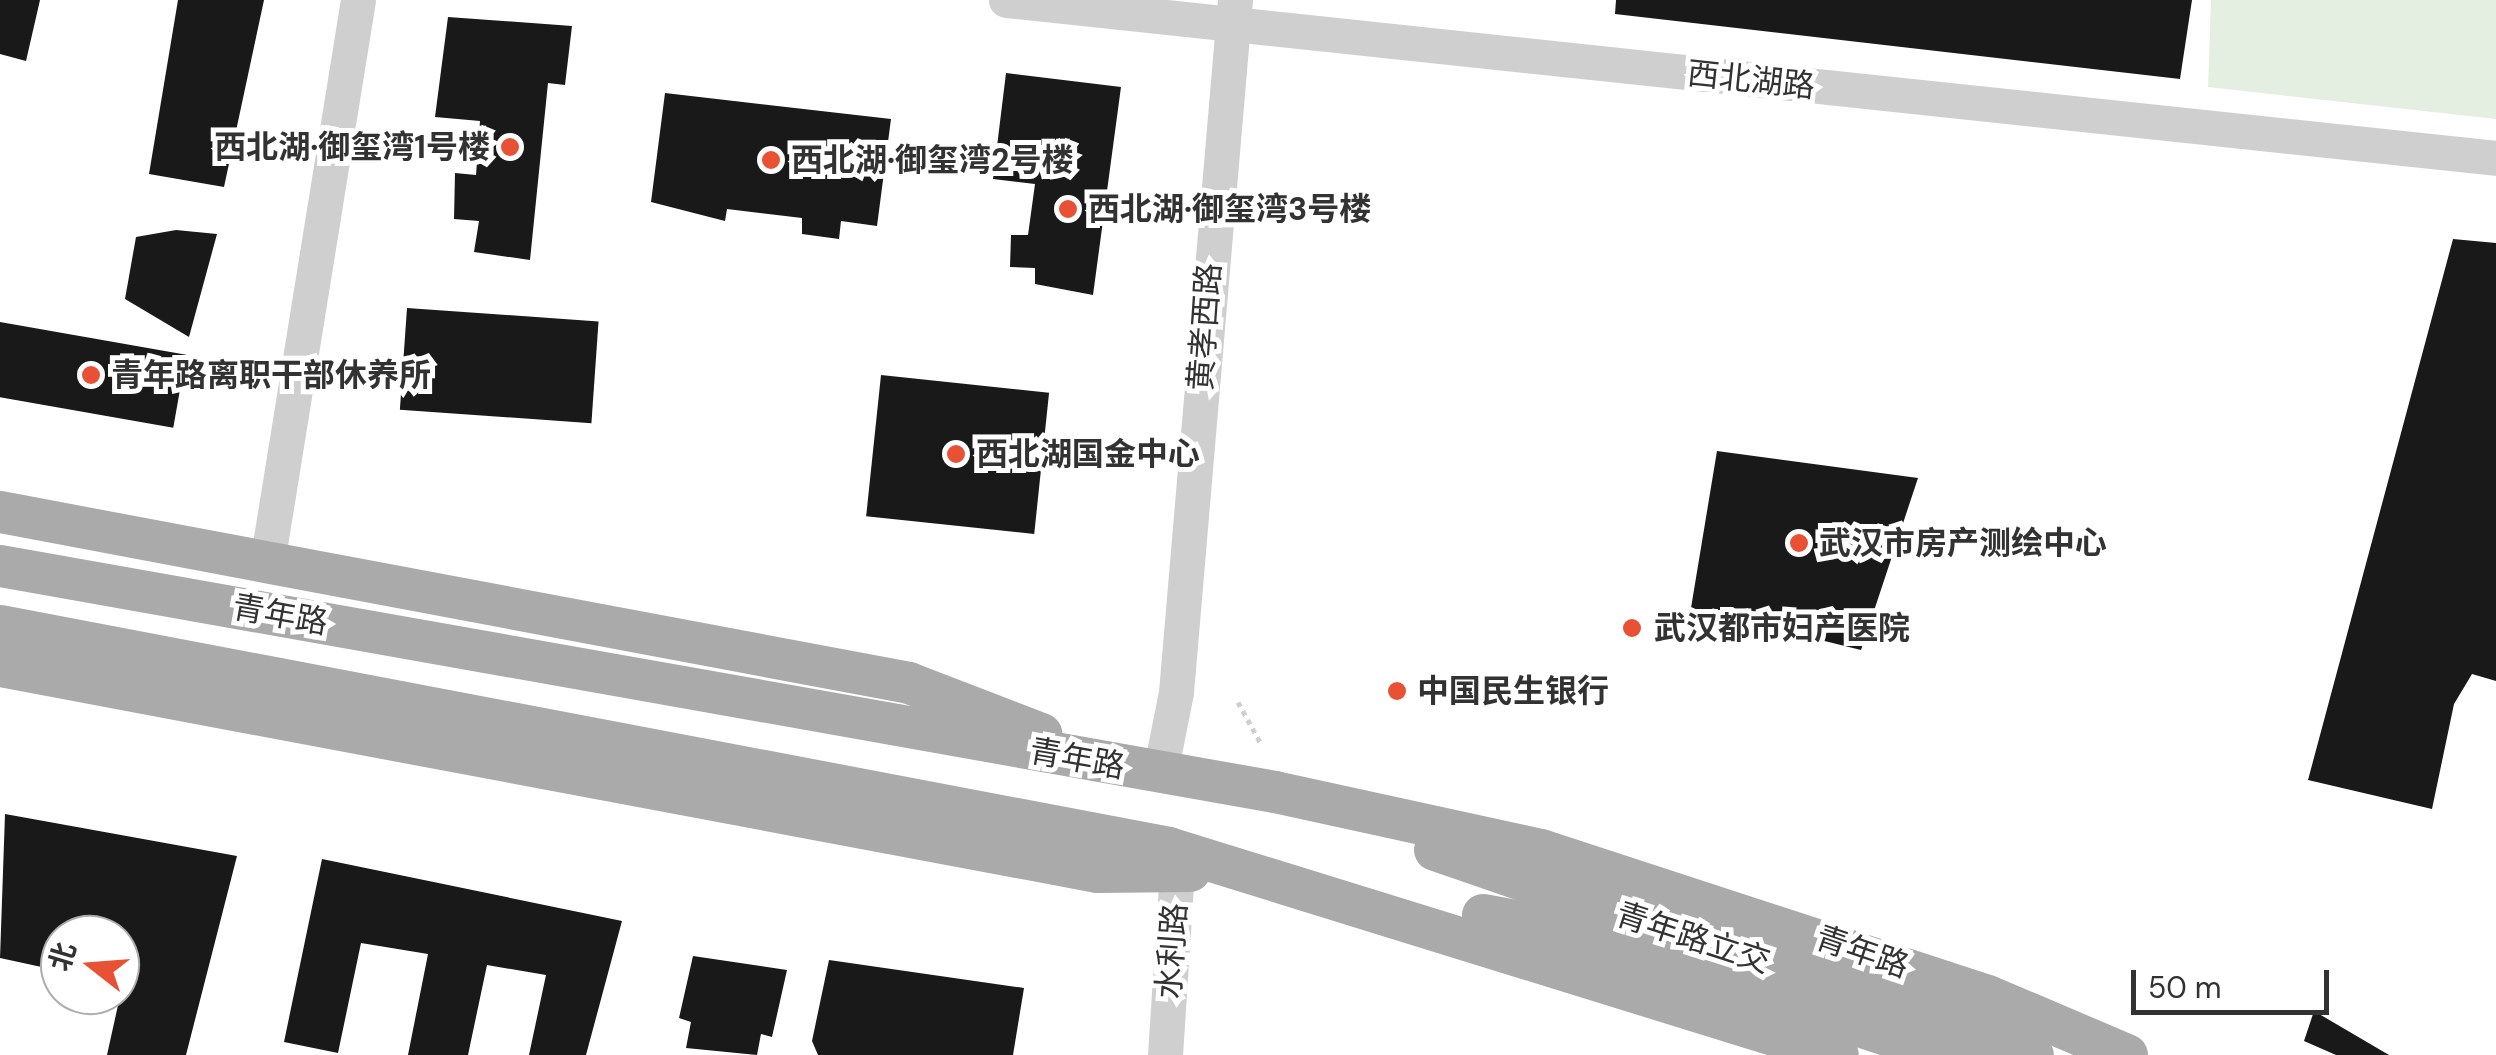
<!DOCTYPE html>
<meta charset="utf-8">
<style>
body{margin:0}
#map{position:relative;width:2496px;height:1055px;overflow:hidden;background:#fff;font-family:"DM Sans","Noto Sans SC",sans-serif}
div>[style]{position:absolute}
[style*='--x']{left:calc(var(--x)*1px);top:calc(var(--y)*1px);width:calc(var(--w)*1px);rotate:calc(var(--a)*1deg)}
.green>*{inset:0;background:#e5efe1}
.building>*{inset:0;background:#191919;transform-origin:0 0}
.path>*{height:5px;margin-top:-2.5px;transform-origin:0;background:repeating-linear-gradient(90deg,#cfcfcf 0 5px,transparent 0 10px)}
.minor>*{height:35px;margin:-17.5px;padding:0 17.5px;transform-origin:17.5px;border-radius:17.5px;background:#cfcfcf}
.major>*{height:42px;margin:-21px;padding:0 21px;transform-origin:21px;border-radius:21px;background:#aaa}
.dots>*{width:28px;height:28px;translate:-50% -50%;box-sizing:border-box;border:5px solid #fff;border-radius:50%}
span{translate:-50% -50%;white-space:nowrap;text-align:center;line-height:1.15;-webkit-text-stroke:10px #fff;paint-order:stroke}
.street-label{font-size:32px;color:#323232}
.poi-label{font-size:32px;color:#323232;font-weight:700}
.right{translate:-100% -50%;text-align:right}
.left{translate:0 -50%;text-align:left}
.north{position:absolute;left:40px;top:915px;width:100px;height:100px;box-sizing:border-box;background:#fff;border:2px solid #adadad;border-radius:50%;rotate:287deg;font-size:28px;font-weight:700;line-height:40px;text-align:center;color:#323232}
.north::after{content:'';display:block;margin:auto;width:35px;height:45px;background:#e95135;clip-path:polygon(50% 0,100% 100%,50% 72%,0 100%)}
.scale{position:absolute;left:2131px;top:970px;width:198px;height:45px;box-sizing:border-box;border:5px solid #323232;border-top:0;padding-left:12px;font-size:30px;line-height:35px;white-space:nowrap;color:#323232;-webkit-text-stroke:8px #fff;paint-order:stroke}
</style>
<div id="map">
<div class="green">
<div style="clip-path:polygon(2211px 0,2496px 0,2496px 119px,2208px 87px)"></div>
</div>
<div class="building">
<div style="clip-path:polygon(0 0,40px 0,26px 61px,0 54px)"></div>
<div style="clip-path:polygon(178px 0,264px 0,224px 187px,149px 174px)"></div>
<div style="clip-path:polygon(1616px 0,2192px 0,2180px 79px,1615px 14px)"></div>
<div style="clip-path:polygon(448px 17px,572px 26px,565px 85px,548px 83px,530px 260px,474px 252px,479px 221px,454px 219px,455px 173px,476px 175px,480px 121px,435px 117px)"></div>
<div style="clip-path:polygon(1006px 73px,1121px 87px,1093px 295px,1035px 284px,1035px 268px,1010px 267px,1011px 235px,1028px 235px,1035px 184px,993px 179px)"></div>
<div style="clip-path:polygon(665px 93px,891px 119px,877px 226px,841px 221px,839px 239px,802px 234px,802px 218px,727px 209px,725px 221px,651px 202px)"></div>
<div style="clip-path:polygon(176px 230px,217px 234px,189px 337px,125px 299px,136px 237px)"></div>
<div style="clip-path:polygon(2453px 239px,2496px 243px,2496px 681px,2472px 674px,2454px 704px,2432px 809px,2308px 780px)"></div>
<div style="left:407px;top:308px;width:192px;height:102px;rotate:4deg"></div>
<div style="left:0;top:322px;width:189px;height:74px;rotate:10deg"></div>
<div style="left:881px;top:375px;width:169px;height:142px;rotate:6deg"></div>
<div style="clip-path:polygon(1717px 451px,1918px 478px,1861px 650px,1691px 608px)"></div>
<div style="clip-path:polygon(5px 814px,237px 856px,186px 1055px,107px 1055px,126px 969px,120px 935px,60px 935px,60px 971px,0 958px)"></div>
<div style="clip-path:polygon(322px 859px,622px 921px,586px 1055px,529px 1055px,546px 975px,487px 965px,468px 1055px,408px 1055px,428px 954px,361px 943px,338px 1053px,284px 1042px)"></div>
<div style="clip-path:polygon(693px 956px,787px 970px,772px 1037px,761px 1034px,757px 1055px,686px 1048px,691px 1022px,679px 1018px)"></div>
<div style="clip-path:polygon(829px 960px,1024px 988px,1013px 1055px,818px 1055px,812px 1041px)"></div>
<div style="clip-path:polygon(2314px 1011px,2389px 1055px,2336px 1055px,2304px 1041px)"></div>
</div>
<div class="path">
<div style="--x:1238;--y:702;--w:46;--a:61.2"></div>
</div>
<div class="minor">
<div style="--x:1006;--y:0;--w:1498;--a:6.05"></div>
<div style="--x:267;--y:563;--w:570;--a:-80.82"></div>
<div style="--x:1160;--y:773;--w:83;--a:-78.8"></div>
<div style="--x:1176;--y:692;--w:695;--a:-85.13"></div>
<div style="--x:1165;--y:1055;--w:184;--a:-86.3"></div>
<div style="--x:1177;--y:871;--w:23;--a:-110"></div>
</div>
<div class="major">
<div style="--x:0;--y:512;--w:925;--a:10.65"></div>
<div style="--x:909;--y:683;--w:142;--a:21.1"></div>
<div style="--x:0;--y:566;--w:1295;--a:10.05"></div>
<div style="--x:1275;--y:792;--w:272;--a:12.3"></div>
<div style="--x:1541;--y:850;--w:470;--a:18.1"></div>
<div style="--x:1988;--y:996;--w:151;--a:23"></div>
<div style="--x:0;--y:626;--w:1190;--a:10.75"></div>
<div style="--x:1169;--y:848;--w:700;--a:17.19"></div>
<div style="--x:0;--y:666;--w:1117;--a:10.63"></div>
<div style="--x:1098;--y:872;--w:92;--a:-0.6"></div>
<div style="--x:1435;--y:850;--w:632;--a:18.92"></div>
<div style="--x:1483;--y:915;--w:90;--a:10.2"></div>
<div style="--x:1572;--y:931;--w:395;--a:18.3"></div>
</div>
<div class="dots">
<div style="left:510px;top:147px;background:#e95135"></div>
<div style="left:771px;top:160px;background:#e95135"></div>
<div style="left:1068px;top:209px;background:#e95135"></div>
<div style="left:91px;top:375px;background:#e95135"></div>
<div style="left:956px;top:454px;background:#e95135"></div>
<div style="left:1799px;top:543px;background:#e95135"></div>
<div style="left:1632px;top:628px;background:#e95135"></div>
<div style="left:1397px;top:691px;background:#e95135"></div>
</div>
<div class="street-label">
<span style="left:1751px;top:80px;rotate:6deg">西北湖路</span>
<span style="left:1205px;top:327px;rotate:-86deg">黄孝西路</span>
<span style="left:280px;top:615px;rotate:10deg">青年路</span>
<span style="left:1077px;top:759px;rotate:10deg">青年路</span>
<span style="left:1693px;top:938px;rotate:18deg">青年路立交</span>
<span style="left:1172px;top:951px;rotate:-86deg">水利路</span>
<span style="left:1862px;top:952px;rotate:19deg">青年路</span>
</div>
<div class="poi-label">
<span class="right" style="left:490px;top:147px">西北湖·御玺湾1号楼</span>
<span class="left" style="left:791px;top:160px">西北湖·御玺湾2号楼</span>
<span class="left" style="left:1088px;top:209px">西北湖·御玺湾3号楼</span>
<span class="left" style="left:111px;top:375px">青年路离职干部休养所</span>
<span class="left" style="left:976px;top:454px">西北湖国金中心</span>
<span class="left" style="left:1819px;top:543px">武汉市房产测绘中心</span>
<span class="left" style="left:1654px;top:628px">武汉都市妇产医院</span>
<span class="left" style="left:1417px;top:691px">中国民生银行</span>
</div>
<div class="north">北</div>
<div class="scale">50 m</div>
</div>
